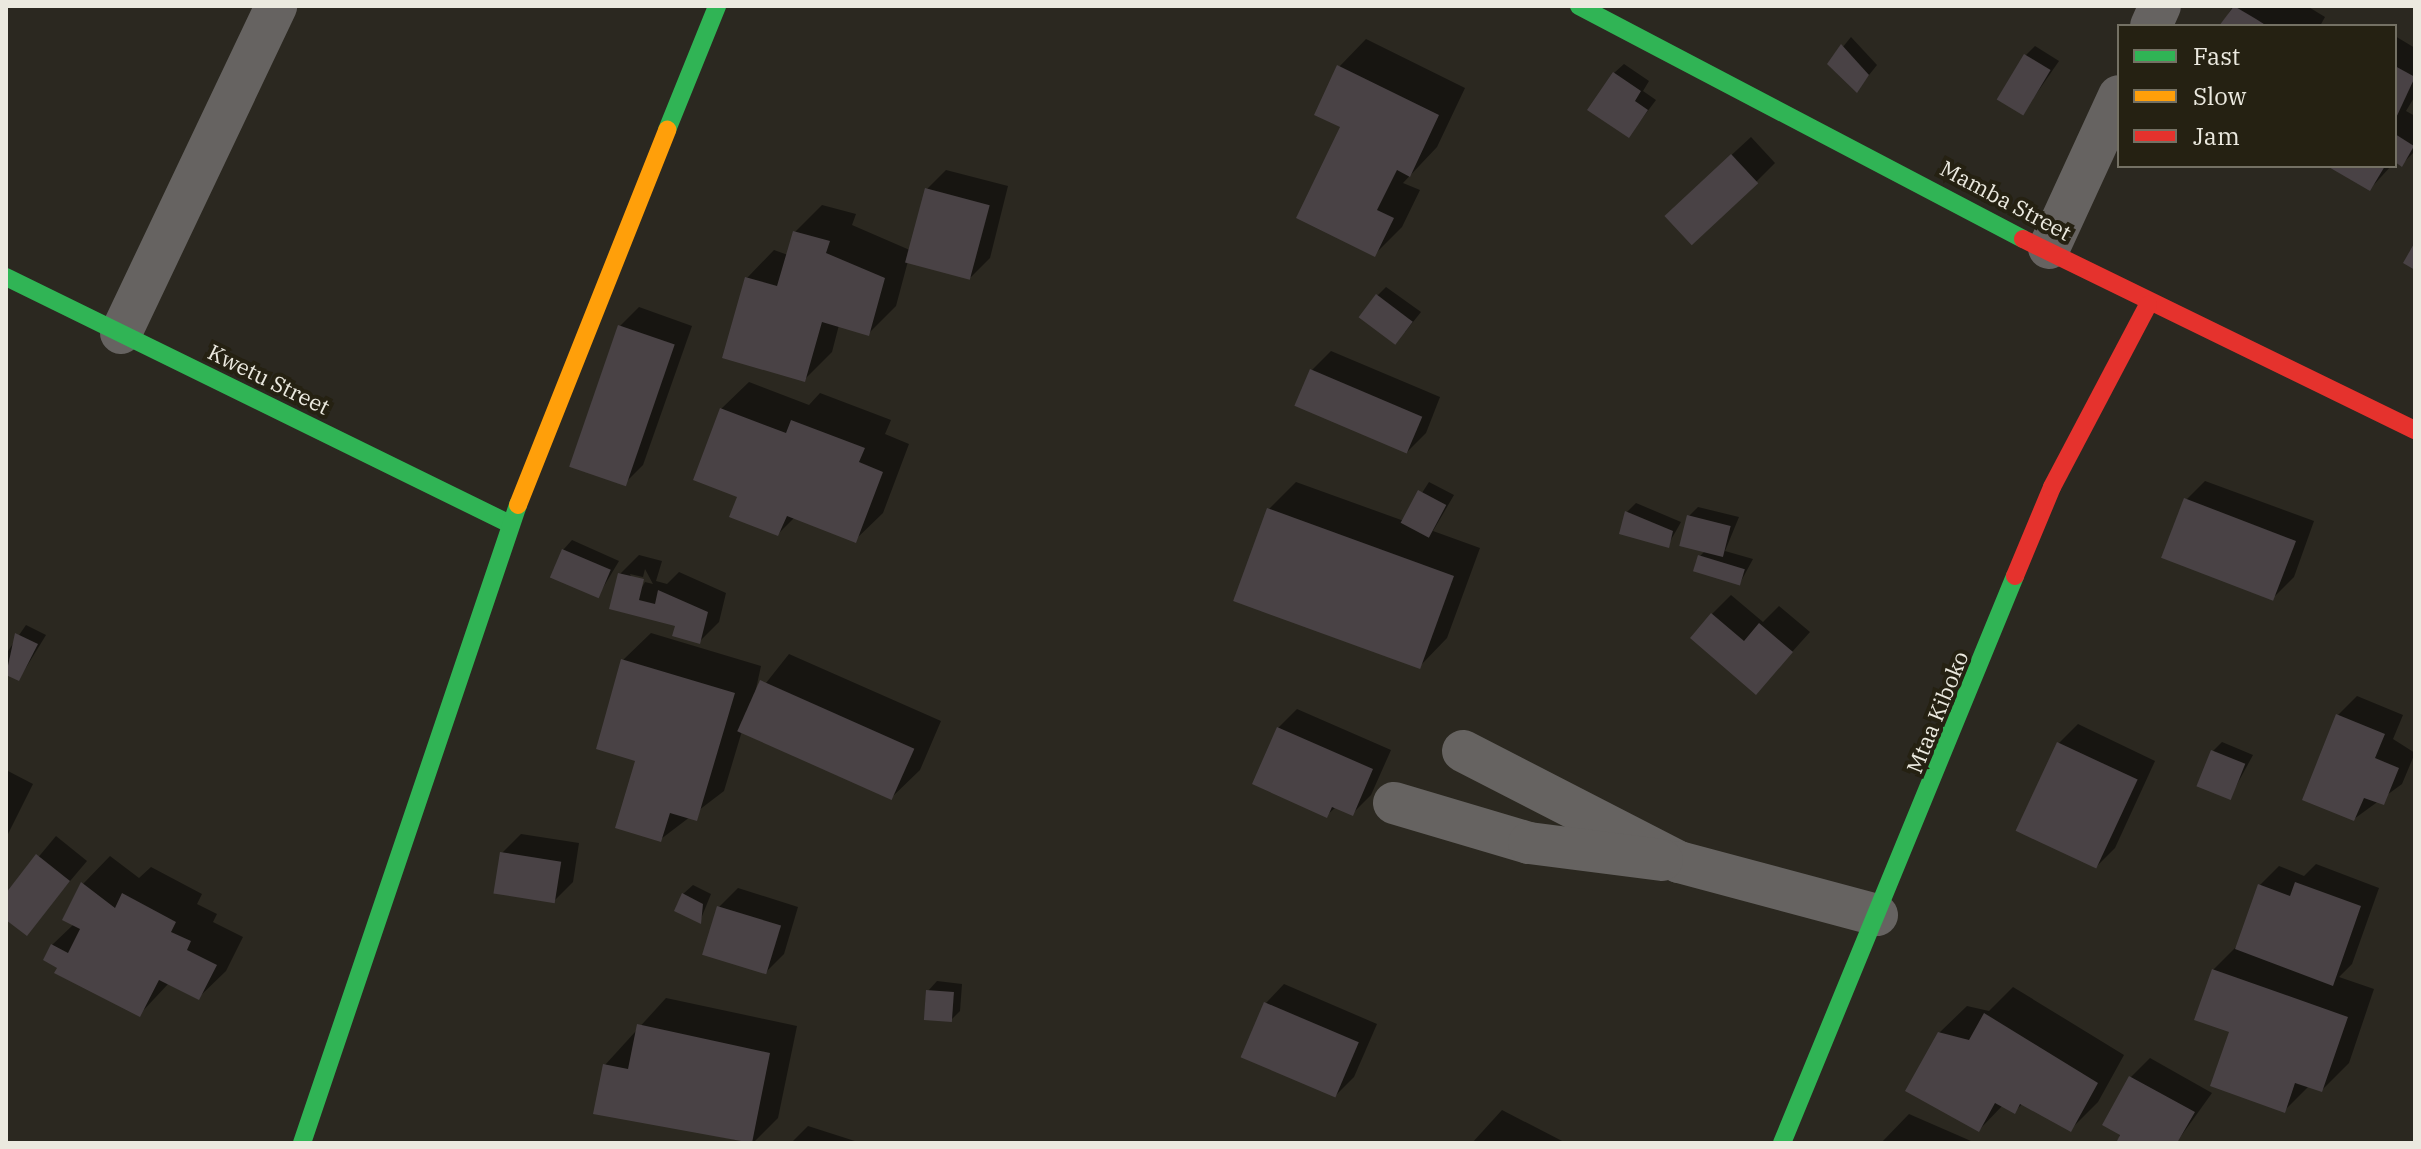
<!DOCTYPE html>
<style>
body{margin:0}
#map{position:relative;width:2421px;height:1149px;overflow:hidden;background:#2b2820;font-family:"IBM Plex Serif",serif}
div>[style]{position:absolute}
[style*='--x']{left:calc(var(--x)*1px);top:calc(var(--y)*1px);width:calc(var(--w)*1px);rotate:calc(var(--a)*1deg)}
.shadow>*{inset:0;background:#0007}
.building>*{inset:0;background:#494245;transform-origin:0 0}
.street>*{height:42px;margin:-21px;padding:0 21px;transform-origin:21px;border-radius:21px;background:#666361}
.fast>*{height:18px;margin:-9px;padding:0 9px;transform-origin:9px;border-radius:9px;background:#30b455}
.slow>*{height:18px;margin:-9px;padding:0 9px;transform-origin:9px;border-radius:9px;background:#ff9f0a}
.jam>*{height:18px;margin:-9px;padding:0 9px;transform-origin:9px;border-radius:9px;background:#e5322d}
span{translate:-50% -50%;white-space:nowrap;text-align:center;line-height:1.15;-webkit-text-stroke:8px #252112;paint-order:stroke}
.street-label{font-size:22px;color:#ebe9df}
.frame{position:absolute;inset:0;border:8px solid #ebe9df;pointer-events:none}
.legend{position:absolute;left:2117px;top:24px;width:280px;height:144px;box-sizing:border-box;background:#252112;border:2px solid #747164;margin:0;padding:10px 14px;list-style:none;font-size:24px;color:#ebe9df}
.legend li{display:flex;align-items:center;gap:16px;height:40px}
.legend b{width:40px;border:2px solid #747164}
</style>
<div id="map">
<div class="shadow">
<div style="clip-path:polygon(2233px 6px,2307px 6px,2325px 17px,2320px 26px,2221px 26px)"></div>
<div style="clip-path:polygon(2395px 36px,2415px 48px,2415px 96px,2406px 111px,2415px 116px,2415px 151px,2402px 164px,2395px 160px)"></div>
<div style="clip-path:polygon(1851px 37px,1877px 65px,1857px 90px,1829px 64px)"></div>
<div style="clip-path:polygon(1366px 39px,1465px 88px,1437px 147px,1403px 183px,1420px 190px,1402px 227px,1375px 254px,1343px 126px,1339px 67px)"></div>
<div style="clip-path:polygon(2035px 46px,2059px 61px,2023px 113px,2026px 55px)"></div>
<div style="clip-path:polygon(1624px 64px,1649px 81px,1643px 91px,1656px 100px,1629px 136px,1614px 73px)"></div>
<div style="clip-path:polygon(1751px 137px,1775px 163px,1756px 182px,1686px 197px)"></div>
<div style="clip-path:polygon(2331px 166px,2391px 166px,2370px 189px)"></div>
<div style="clip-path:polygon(946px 170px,1008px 186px,990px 258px,971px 277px,908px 261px,896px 306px,868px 334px,839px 325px,832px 352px,804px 380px,747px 278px,774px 250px,788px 255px,795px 232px,822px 205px,856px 214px,852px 225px,912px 251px,927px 189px)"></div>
<div style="clip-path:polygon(1386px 287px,1421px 312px,1405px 332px,1377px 296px)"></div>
<div style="clip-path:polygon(639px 307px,692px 326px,643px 465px,624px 484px,620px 326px)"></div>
<div style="clip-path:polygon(1331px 351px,1440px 397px,1426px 433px,1407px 452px,1297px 405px,1312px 370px)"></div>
<div style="clip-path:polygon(749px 382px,809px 405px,820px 393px,891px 420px,885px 434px,909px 444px,883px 513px,855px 540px,795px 517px,778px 534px,739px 496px,721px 409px)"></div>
<div style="clip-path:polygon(2205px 481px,2314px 521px,2294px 577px,2275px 596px,2186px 500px)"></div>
<div style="clip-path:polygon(1296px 482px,1404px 521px,1429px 482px,1454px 495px,1433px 531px,1480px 548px,1447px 638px,1420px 666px,1269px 509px)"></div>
<div style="clip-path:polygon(1636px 503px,1681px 522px,1668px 545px,1627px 512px)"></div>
<div style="clip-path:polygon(1698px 507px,1739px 517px,1725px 551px,1753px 559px,1740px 583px,1700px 556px,1705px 551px,1689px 516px)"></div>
<div style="clip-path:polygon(572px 540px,619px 561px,598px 596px,563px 550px)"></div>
<div style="clip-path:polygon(evenodd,639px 555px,662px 561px,656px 581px,667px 584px,679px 572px,726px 593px,719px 622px,700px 641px,677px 625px,611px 607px,620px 574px,639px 555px,645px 569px,653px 584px,645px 582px,638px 594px,630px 574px,643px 577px,645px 569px)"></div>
<div style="clip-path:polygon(1731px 595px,1763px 622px,1779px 606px,1810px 632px,1756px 692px,1712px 614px)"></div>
<div style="clip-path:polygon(26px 625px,46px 635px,19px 679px,6px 672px,6px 654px)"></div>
<div style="clip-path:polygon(651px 633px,761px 666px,754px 698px,789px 654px,941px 721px,920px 770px,892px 797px,742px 731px,724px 791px,661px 839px,637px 759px,623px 660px)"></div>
<div style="clip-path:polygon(2357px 696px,2403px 715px,2393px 739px,2415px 753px,2402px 784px,2354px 819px,2338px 715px)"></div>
<div style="clip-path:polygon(1297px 709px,1391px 750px,1371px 795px,1352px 814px,1336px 807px,1327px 815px,1278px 728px)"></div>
<div style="clip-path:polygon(2078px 724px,2155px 761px,2115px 848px,2096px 867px,2059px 743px)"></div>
<div style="clip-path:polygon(2222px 742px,2253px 755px,2229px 799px,2213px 751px)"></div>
<div style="clip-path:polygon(6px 770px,33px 784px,6px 838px)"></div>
<div style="clip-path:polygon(521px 834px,579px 843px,573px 882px,554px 901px,502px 853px)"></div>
<div style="clip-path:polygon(56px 836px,87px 861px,26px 933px,6px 917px,6px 896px)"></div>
<div style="clip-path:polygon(110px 856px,139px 878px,151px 867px,202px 894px,197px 904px,217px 914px,213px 922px,243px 937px,226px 971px,198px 998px,169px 983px,139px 1015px,52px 945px,74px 924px,83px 884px)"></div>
<div style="clip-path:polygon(2316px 864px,2379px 888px,2352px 964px,2339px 977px,2374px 989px,2349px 1063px,2322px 1090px,2309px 1086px,2284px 1111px,2231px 1031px,2213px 970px,2238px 945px,2260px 885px,2279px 866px,2304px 876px)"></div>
<div style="clip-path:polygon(693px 885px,711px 894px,700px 921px,683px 894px)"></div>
<div style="clip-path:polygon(738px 888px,798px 907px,784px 954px,765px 973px,719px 907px)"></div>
<div style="clip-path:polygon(937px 981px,962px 984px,960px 1011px,951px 1020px,928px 991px)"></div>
<div style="clip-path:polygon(1284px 984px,1377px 1024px,1354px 1077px,1335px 1096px,1266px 1003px)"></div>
<div style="clip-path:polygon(2013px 987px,2124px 1055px,2098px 1102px,2070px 1130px,2023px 1103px,2014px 1112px,2003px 1105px,1979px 1130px,1939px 1033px,1967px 1006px,1989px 1011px)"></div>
<div style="clip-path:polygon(666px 998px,797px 1026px,778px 1118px,753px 1143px,595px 1112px,605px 1065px)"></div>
<div style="clip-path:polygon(2150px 1058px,2212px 1093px,2176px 1143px,2118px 1143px,2131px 1077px)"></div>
<div style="clip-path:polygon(1502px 1110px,1566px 1143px,1472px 1143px)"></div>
<div style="clip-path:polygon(1909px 1114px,1971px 1141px,1970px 1143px,1881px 1143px)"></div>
<div style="clip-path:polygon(808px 1126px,861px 1143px,791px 1143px)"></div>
</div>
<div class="building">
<div style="clip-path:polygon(2234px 6px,2256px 19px,2267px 26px,2219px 26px)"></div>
<div style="clip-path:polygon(1841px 44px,1869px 75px,1857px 93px,1827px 64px)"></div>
<div style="left:2024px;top:54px;width:31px;height:53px;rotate:31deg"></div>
<div style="clip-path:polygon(1337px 65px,1439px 115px,1410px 177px,1397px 170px,1377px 210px,1394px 218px,1375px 257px,1296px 218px,1340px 127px,1314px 115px)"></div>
<div style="clip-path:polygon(2395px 66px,2415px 77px,2395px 120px)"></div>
<div style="clip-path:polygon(1613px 72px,1641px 91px,1635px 101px,1648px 110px,1629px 138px,1587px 110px)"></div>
<div style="clip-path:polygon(2395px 134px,2414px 146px,2402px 167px,2395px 162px)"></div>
<div style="left:1731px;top:154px;width:40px;height:91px;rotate:47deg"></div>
<div style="clip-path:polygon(2327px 166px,2385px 166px,2370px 191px)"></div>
<div style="left:925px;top:188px;width:67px;height:77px;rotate:15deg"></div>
<div style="clip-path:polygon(793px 231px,830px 241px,826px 253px,885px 278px,869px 336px,822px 322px,805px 382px,722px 358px,745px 277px,777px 286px)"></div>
<div style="clip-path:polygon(2415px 242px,2415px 270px,2403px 263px)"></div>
<div style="left:1376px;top:294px;width:46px;height:29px;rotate:37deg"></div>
<div style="left:618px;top:325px;width:60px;height:150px;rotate:19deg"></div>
<div style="left:1310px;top:369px;width:122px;height:40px;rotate:23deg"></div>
<div style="clip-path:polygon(720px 408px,786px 433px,791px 420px,865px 448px,859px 462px,883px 472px,856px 543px,787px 516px,778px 536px,729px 517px,737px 497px,693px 480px)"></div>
<div style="left:1418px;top:490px;width:32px;height:37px;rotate:28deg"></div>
<div style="left:2184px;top:498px;width:120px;height:64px;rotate:21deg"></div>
<div style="left:1267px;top:508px;width:199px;height:99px;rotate:20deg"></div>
<div style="clip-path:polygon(1625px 511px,1673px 531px,1669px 548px,1619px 534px)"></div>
<div style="left:1687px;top:515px;width:45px;height:32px;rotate:14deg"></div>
<div style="left:562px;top:549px;width:53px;height:31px;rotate:23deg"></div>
<div style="left:1698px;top:555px;width:49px;height:17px;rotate:17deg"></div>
<div style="clip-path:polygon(618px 573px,644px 579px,639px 600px,655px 604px,658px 590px,708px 612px,700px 644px,672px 636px,675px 626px,609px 609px)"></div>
<div style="clip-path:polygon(1711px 613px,1744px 641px,1759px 623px,1793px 652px,1756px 695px,1690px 638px)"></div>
<div style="clip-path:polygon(15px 633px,38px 644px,19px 681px,6px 675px)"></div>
<div style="clip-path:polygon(621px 659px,735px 693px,697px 821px,670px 813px,661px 842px,615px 828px,635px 761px,596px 749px)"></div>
<div style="left:760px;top:680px;width:169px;height:56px;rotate:24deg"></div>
<div style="clip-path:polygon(2336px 714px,2385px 734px,2375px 758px,2399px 768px,2384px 805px,2364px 798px,2354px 821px,2302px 800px)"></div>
<div style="clip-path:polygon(1277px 727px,1373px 769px,1353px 816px,1332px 807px,1327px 818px,1252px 784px)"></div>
<div style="left:2057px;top:742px;width:89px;height:98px;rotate:25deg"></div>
<div style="left:2211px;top:750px;width:37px;height:39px;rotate:22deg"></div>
<div style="left:500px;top:852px;width:62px;height:42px;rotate:9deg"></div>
<div style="clip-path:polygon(36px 854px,70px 881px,27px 936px,6px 920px,6px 893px)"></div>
<div style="clip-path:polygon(81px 882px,115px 908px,122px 893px,176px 922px,171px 932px,191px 941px,187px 950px,217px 965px,199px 1000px,159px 980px,140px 1017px,54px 973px,57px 968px,43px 960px,51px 944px,68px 953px,80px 929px,62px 920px)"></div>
<div style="clip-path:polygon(2295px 882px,2361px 906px,2333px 986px,2235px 949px,2258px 884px,2290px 896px)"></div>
<div style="clip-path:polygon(682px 893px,703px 904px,701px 924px,674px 911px)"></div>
<div style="left:717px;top:906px;width:67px;height:51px;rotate:17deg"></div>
<div style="clip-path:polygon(2212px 969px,2348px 1017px,2322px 1092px,2295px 1083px,2285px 1113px,2210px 1086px,2229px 1032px,2194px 1020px)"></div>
<div style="left:926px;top:990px;width:28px;height:30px;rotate:4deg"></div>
<div style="left:1264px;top:1002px;width:103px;height:60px;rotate:23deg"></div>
<div style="clip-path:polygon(1984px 1013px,2098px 1083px,2071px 1132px,2020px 1104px,2015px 1114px,1995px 1103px,1979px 1132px,1905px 1091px,1938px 1032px,1969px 1040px)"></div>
<div style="clip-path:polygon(637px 1024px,770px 1053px,752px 1143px,593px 1114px,603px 1064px,628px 1069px)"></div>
<div style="clip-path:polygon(2129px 1076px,2195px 1112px,2177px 1143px,2116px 1143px,2120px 1135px,2102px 1125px)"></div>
</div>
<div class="street">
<div style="--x:2151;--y:26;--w:22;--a:-66"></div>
<div style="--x:2049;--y:248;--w:167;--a:-65.3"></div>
<div style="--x:121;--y:333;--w:362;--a:-64.6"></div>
<div style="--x:1463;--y:751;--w:243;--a:27.2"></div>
<div style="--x:1679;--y:862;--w:205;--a:15"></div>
<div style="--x:1394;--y:803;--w:141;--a:16.5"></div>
<div style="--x:1529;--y:843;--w:134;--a:7.3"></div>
</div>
<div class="fast">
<div style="--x:1579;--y:6;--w:501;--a:27.69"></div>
<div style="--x:667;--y:130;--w:134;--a:-68"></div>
<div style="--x:6;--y:277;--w:561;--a:26.11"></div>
<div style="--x:302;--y:1143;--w:674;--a:-71.3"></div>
<div style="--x:1782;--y:1143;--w:613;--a:-67.66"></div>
</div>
<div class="slow">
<div style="--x:518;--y:505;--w:404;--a:-68.3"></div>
</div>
<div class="jam">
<div style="--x:2023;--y:239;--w:436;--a:26"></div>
<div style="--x:2015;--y:576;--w:96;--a:-67.4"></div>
<div style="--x:2052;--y:487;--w:206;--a:-62.2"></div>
</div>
<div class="street-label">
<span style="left:2006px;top:200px;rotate:28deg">Mamba Street</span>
<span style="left:269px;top:379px;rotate:26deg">Kwetu Street</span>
<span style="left:1937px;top:712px;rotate:-68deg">Mtaa Kiboko</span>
</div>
<div class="frame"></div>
<ul class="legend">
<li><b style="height:10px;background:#30b455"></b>Fast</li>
<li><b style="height:10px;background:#ff9f0a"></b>Slow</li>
<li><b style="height:10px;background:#e5322d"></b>Jam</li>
</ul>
</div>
